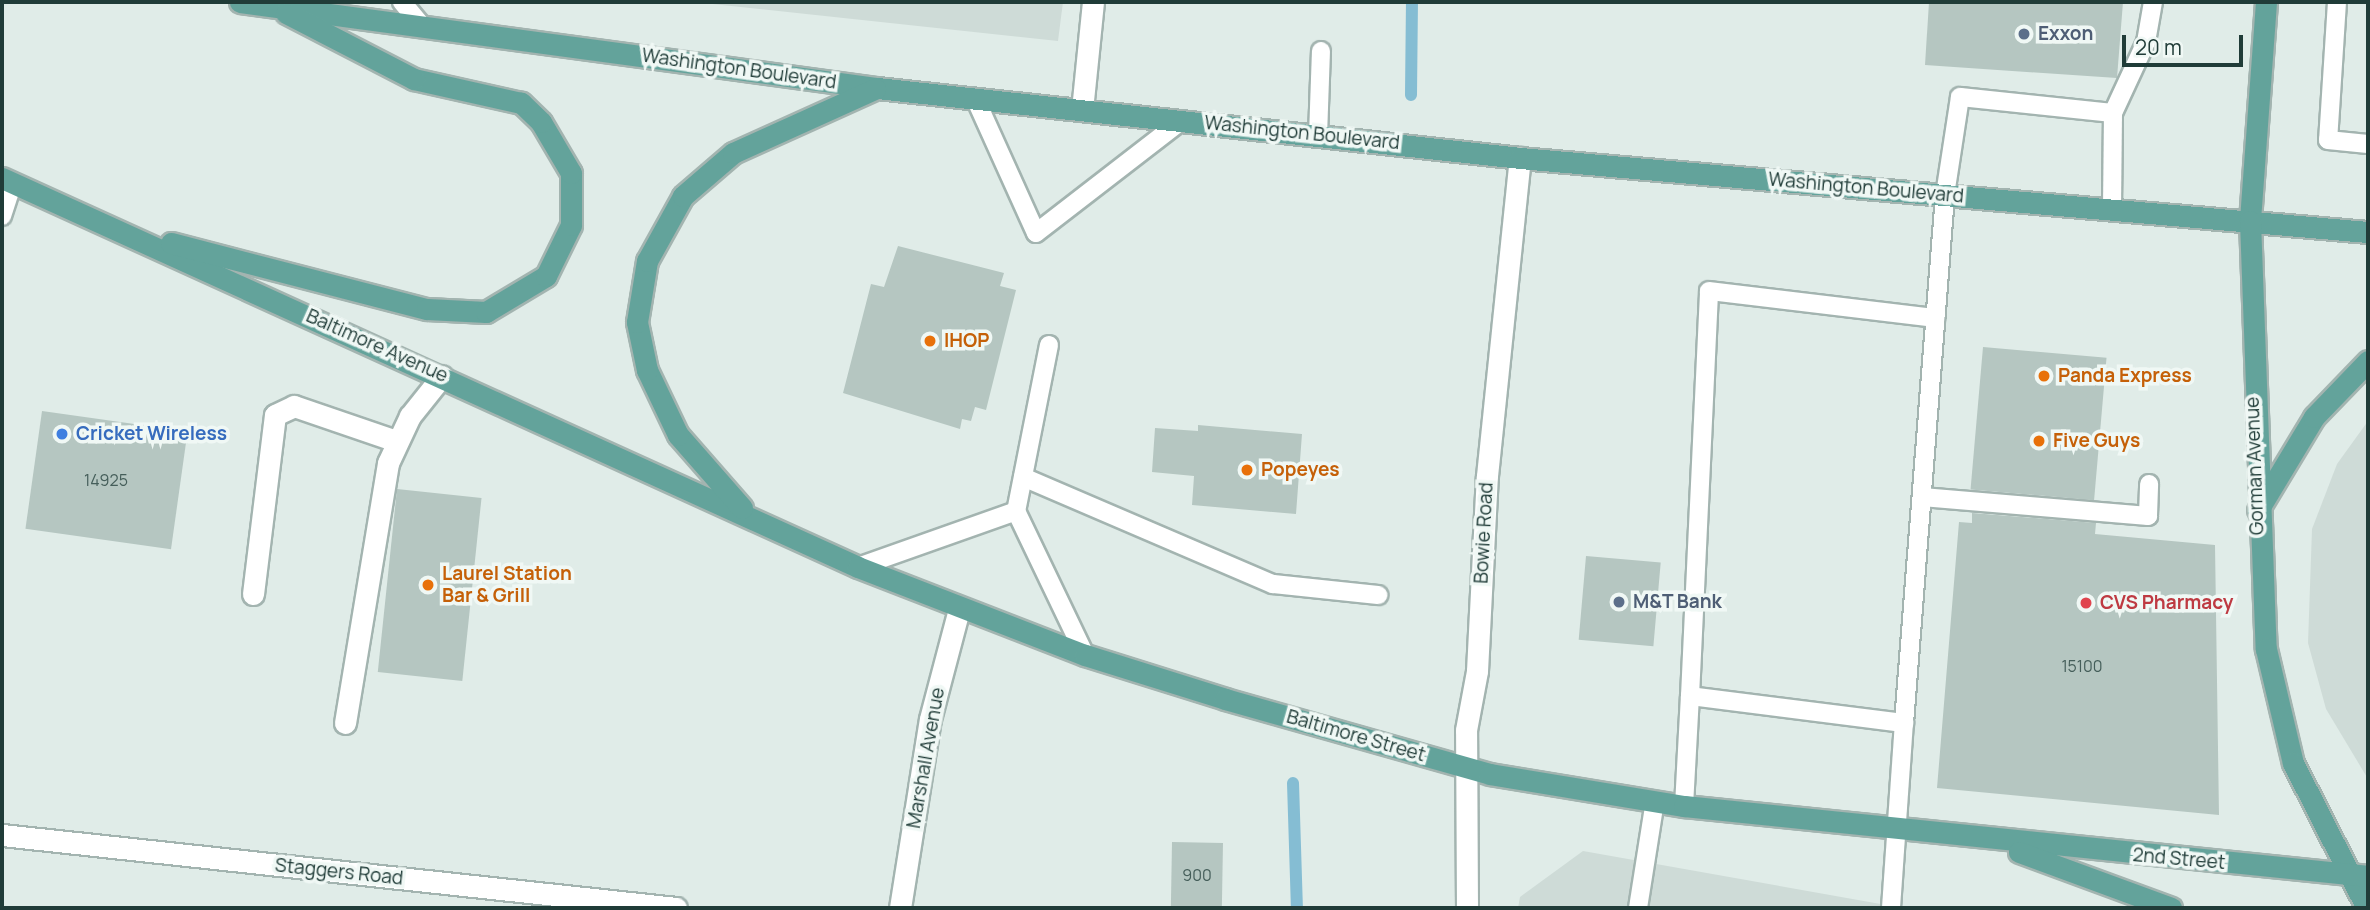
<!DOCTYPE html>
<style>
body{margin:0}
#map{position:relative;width:2370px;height:910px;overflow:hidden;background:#e0ece8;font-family:Manrope,sans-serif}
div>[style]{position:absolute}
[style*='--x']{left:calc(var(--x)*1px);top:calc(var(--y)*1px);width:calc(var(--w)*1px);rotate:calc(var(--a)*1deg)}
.built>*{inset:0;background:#cedbd7}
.stream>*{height:12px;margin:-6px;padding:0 6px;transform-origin:6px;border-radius:6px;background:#85bdd3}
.building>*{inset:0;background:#b5c6c1;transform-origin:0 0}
.roads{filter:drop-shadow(2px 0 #a3b4b0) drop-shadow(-2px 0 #a3b4b0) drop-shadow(0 2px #a3b4b0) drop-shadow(0 -2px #a3b4b0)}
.service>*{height:18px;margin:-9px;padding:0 9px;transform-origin:9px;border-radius:9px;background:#fff}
.minor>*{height:21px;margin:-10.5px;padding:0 10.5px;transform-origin:10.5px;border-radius:10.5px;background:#fff}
.tertiary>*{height:21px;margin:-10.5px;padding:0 10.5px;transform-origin:10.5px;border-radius:10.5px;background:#fff}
.primary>*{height:21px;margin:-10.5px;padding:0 10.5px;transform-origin:10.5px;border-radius:10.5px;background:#63a39b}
.dots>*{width:19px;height:19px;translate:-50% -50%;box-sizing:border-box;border:4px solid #f0f8f5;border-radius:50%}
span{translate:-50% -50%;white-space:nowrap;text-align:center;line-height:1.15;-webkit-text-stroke:7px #f0f8f5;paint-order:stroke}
.number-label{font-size:16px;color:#455e5a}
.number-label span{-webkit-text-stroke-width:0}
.service-label{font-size:19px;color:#4e5e75;font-weight:700}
.left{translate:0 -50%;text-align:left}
.street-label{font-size:19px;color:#203c38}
.food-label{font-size:19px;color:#c56008;font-weight:700}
.shop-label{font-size:19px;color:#366cbe;font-weight:700}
.health-label{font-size:19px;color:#be3a42;font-weight:700}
.frame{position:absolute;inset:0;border:4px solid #203c38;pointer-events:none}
.scale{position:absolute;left:2122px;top:35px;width:121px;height:32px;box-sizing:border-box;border:4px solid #203c38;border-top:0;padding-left:9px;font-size:21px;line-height:24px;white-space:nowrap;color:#203c38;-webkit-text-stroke:5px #f0f8f5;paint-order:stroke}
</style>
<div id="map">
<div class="built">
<div style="clip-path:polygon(694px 2px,1063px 2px,1058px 41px)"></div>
<div style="clip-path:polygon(2368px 421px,2368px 779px,2326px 709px,2308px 643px,2312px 529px,2337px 464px)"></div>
<div style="clip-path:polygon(1583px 851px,1903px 908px,1518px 908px,1520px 897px)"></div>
</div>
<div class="stream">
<div style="--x:1411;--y:95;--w:93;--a:-89.4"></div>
<div style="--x:1293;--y:783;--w:125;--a:88.2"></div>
</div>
<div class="building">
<div style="clip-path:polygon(1929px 2px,2123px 2px,2117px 78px,1925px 65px)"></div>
<div style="clip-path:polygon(898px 246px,1004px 273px,1000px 286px,1016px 290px,986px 410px,975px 407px,971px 421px,962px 419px,960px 429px,843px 393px,871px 284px,884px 287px)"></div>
<div style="left:1983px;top:347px;width:124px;height:143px;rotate:5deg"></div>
<div style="left:42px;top:411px;width:147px;height:119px;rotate:8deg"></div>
<div style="clip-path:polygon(1198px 425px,1302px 434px,1296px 514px,1192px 505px,1194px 476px,1152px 472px,1155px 428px,1198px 431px)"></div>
<div style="left:397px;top:489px;width:85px;height:184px;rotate:6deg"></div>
<div style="clip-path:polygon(1972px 513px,2096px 523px,2095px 534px,2215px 545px,2219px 815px,1937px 788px,1959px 522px,1972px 523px)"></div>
<div style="left:1586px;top:556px;width:75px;height:84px;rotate:5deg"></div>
<div style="left:1172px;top:842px;width:51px;height:66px;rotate:1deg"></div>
</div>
<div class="roads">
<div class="service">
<div style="--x:402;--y:2;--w:30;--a:50"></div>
<div style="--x:2337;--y:2;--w:138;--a:93.7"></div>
<div style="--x:2328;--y:140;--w:40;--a:5.7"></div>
<div style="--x:975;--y:98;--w:148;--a:65.7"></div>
<div style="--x:1036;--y:233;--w:183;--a:-37.7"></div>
<div style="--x:2113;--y:113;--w:78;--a:-65.1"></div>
<div style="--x:2146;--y:42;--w:41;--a:-80.1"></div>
<div style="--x:1318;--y:136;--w:85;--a:-88"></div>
<div style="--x:2;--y:216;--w:35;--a:-72"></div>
<div style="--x:1049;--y:345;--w:169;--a:101.2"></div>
<div style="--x:1016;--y:511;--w:160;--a:64.4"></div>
<div style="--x:1023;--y:477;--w:272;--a:23.2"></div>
<div style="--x:1273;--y:584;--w:106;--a:6"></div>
<div style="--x:1922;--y:497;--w:227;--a:4.8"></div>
<div style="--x:2148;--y:516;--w:32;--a:-88"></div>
<div style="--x:858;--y:567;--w:168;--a:-19.5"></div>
<div style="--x:1690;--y:696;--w:405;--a:-87.3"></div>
<div style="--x:1709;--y:291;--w:228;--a:6.8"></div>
<div style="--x:1684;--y:806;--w:110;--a:-86.9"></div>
<div style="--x:1690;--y:696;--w:216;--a:7.2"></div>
<div style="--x:1904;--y:723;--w:530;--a:-85.56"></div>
<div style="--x:1945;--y:195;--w:99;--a:-81.3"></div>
<div style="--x:1960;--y:97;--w:154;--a:6"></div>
<div style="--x:2113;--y:113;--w:96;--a:90.6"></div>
<div style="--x:1638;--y:908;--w:108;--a:-81"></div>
<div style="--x:1891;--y:908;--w:185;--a:-86"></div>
</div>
<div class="minor">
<div style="--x:1082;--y:110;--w:109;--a:-84.2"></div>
<div style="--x:253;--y:594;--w:180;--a:-83"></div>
<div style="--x:275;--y:415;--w:21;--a:-25"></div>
<div style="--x:294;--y:406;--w:108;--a:18.9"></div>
<div style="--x:345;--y:723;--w:264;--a:-80.6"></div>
<div style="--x:388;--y:463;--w:52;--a:-64.9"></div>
<div style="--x:410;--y:416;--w:51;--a:-51.3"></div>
<div style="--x:2;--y:835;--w:678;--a:6.18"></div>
<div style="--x:900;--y:908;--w:191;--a:-81"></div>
<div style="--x:930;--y:719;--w:114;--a:-75.2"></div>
</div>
<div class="tertiary">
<div style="--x:1467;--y:908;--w:178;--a:-90.3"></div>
<div style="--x:1466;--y:730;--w:60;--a:-79.4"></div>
<div style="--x:1477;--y:671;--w:195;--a:-87.1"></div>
<div style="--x:1487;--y:476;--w:320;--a:-84.1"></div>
</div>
<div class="primary">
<div style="--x:240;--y:2;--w:643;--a:7.69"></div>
<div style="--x:877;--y:88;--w:647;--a:6.21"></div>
<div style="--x:1520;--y:158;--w:851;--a:4.99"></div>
<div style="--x:2266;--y:2;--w:220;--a:94.2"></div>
<div style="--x:2250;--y:221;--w:428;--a:87.9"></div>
<div style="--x:2266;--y:649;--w:117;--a:76.7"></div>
<div style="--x:2293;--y:763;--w:163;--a:63"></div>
<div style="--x:2;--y:178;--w:940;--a:24.44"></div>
<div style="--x:858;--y:567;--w:243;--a:21.2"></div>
<div style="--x:1085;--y:655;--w:147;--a:17.4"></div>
<div style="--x:1225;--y:699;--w:275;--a:15.8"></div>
<div style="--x:1490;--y:774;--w:197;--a:9.4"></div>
<div style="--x:1684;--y:806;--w:688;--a:5.84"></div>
<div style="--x:171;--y:243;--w:264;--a:14.5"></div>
<div style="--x:427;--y:309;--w:59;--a:2.9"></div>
<div style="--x:486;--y:312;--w:70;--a:-31"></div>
<div style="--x:546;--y:276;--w:57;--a:-63.9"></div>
<div style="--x:571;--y:225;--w:52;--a:-90"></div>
<div style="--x:571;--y:173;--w:59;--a:-120.5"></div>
<div style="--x:541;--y:122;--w:28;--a:-136"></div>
<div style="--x:521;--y:103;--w:110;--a:-167.4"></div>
<div style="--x:414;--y:79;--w:144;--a:-152.7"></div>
<div style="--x:742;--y:508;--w:97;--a:-131.2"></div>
<div style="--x:678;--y:435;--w:72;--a:-115.5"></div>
<div style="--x:647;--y:370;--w:49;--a:-101.8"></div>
<div style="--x:637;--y:322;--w:62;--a:-80.7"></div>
<div style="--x:647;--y:261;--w:74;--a:-61"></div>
<div style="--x:683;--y:196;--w:66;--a:-40.7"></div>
<div style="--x:733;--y:153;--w:156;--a:-24.3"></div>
<div style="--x:2258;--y:510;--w:109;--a:-58.9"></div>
<div style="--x:2314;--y:417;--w:78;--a:-46"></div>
<div style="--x:2019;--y:852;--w:162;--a:20.2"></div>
</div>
</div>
<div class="dots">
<div style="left:2024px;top:34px;background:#5c6f8a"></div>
<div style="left:930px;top:341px;background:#e8710a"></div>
<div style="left:2044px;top:376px;background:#e8710a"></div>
<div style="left:62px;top:434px;background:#3f7fe0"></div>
<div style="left:2039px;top:441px;background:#e8710a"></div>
<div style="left:1247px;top:470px;background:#e8710a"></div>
<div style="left:428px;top:585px;background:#e8710a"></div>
<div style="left:1619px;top:602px;background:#5c6f8a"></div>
<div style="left:2086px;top:603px;background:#e0444e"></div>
</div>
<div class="number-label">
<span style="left:106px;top:480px">14925</span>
<span style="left:2082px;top:666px">15100</span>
<span style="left:1197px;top:875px">900</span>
</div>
<div class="service-label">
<span class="left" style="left:2038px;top:34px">Exxon</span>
<span class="left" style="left:1633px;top:602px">M&amp;T Bank</span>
</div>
<div class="street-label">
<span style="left:739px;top:69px;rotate:8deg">Washington Boulevard</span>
<span style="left:1302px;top:133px;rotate:6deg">Washington Boulevard</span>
<span style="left:1866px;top:188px;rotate:5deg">Washington Boulevard</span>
<span style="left:377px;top:346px;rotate:24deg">Baltimore Avenue</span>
<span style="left:2255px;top:466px;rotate:-92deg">Gorman Avenue</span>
<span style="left:1484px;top:533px;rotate:-87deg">Bowie Road</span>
<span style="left:1356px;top:736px;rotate:16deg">Baltimore Street</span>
<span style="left:926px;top:758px;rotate:-80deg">Marshall Avenue</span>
<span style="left:2179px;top:859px;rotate:5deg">2nd Street</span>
<span style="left:339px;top:872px;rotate:6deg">Staggers Road</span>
</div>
<div class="food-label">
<span class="left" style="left:944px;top:341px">IHOP</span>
<span class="left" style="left:2058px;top:376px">Panda Express</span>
<span class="left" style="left:2053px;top:441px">Five Guys</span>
<span class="left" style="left:1261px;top:470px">Popeyes</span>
<span class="left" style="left:442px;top:585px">Laurel Station<br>Bar &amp; Grill</span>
</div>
<div class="shop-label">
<span class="left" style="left:76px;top:434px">Cricket Wireless</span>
</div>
<div class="health-label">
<span class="left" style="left:2100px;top:603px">CVS Pharmacy</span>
</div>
<div class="frame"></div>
<div class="scale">20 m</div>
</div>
